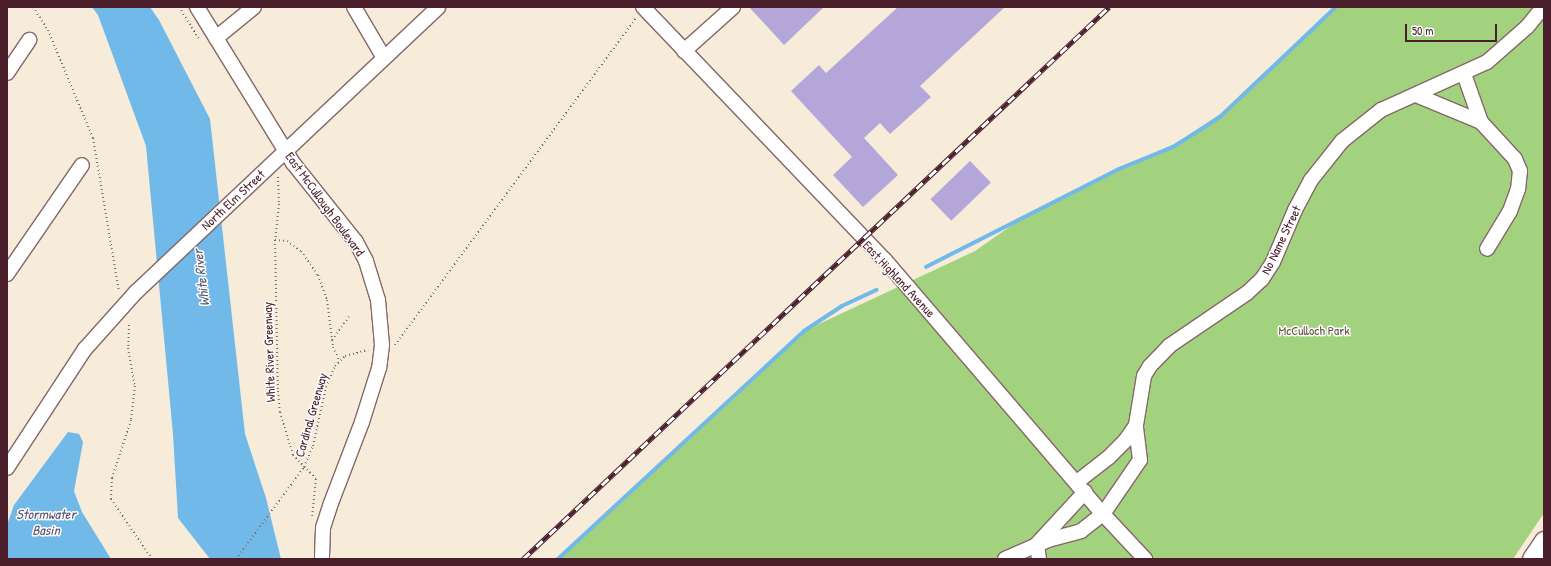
<!DOCTYPE html>
<style>
body{margin:0}
#map{position:relative;width:1551px;height:566px;overflow:hidden;background:#f6ecd9;font-family:"Patrick Hand",sans-serif}
div>[style]{position:absolute}
[style*='--x']{left:calc(var(--x)*1px);top:calc(var(--y)*1px);width:calc(var(--w)*1px);rotate:calc(var(--a)*1deg)}
.green>*{inset:0;background:#a3d27f}
.water>*{inset:0;background:#70b9e8}
.stream>*{height:3.5px;margin:-1.75px;padding:0 1.75px;transform-origin:1.75px;border-radius:1.75px;background:#70b9e8}
.building>*{inset:0;background:#b5a6d9;transform-origin:0 0}
.path>*{height:2px;margin-top:-1px;transform-origin:0;background:repeating-linear-gradient(90deg,#866768 0 1px,transparent 0 4px)}
.roads{filter:drop-shadow(1px 0 #866768) drop-shadow(-1px 0 #866768) drop-shadow(0 1px #866768) drop-shadow(0 -1px #866768)}
.minor>*{height:14px;margin:-7px;padding:0 7px;transform-origin:7px;border-radius:7px;background:#fff}
.major>*{height:18px;margin:-9px;padding:0 9px;transform-origin:9px;border-radius:9px;background:#fff}
.rail>*{height:4.5px;margin-top:-2.25px;transform-origin:0;background:repeating-linear-gradient(90deg,#fff 0 9px,#4a1f2b 0 18px);box-sizing:border-box;border-block:1px solid #4a1f2b}
span{translate:-50% -50%;white-space:nowrap;text-align:center;line-height:1.15;-webkit-text-stroke:3px #fff;paint-order:stroke}
.street-label{font-size:13px;color:#4a1f2b}
.park-label{font-size:13px;color:#655544}
.water-label{font-size:14px;color:#57556d;font-style:italic}
.frame{position:absolute;inset:0;border:8px solid #4a1f2b;pointer-events:none}
.scale{position:absolute;left:1405px;top:24px;width:92px;height:18px;box-sizing:border-box;border:2px solid #4a1f2b;border-top:0;padding-left:5px;font-size:12px;line-height:14px;white-space:nowrap;color:#4a1f2b;-webkit-text-stroke:3px #fff;paint-order:stroke}
</style>
<div id="map">
<div class="green">
<div style="clip-path:polygon(1336px 7px,1544px 7px,1544px 513px,1513px 559px,558px 559px,804px 331px,975px 251px,1018px 221px,1108px 174px,1190px 137px,1220px 117px)"></div>
</div>
<div class="water">
<div style="clip-path:polygon(92px 7px,150px 7px,159px 20px,210px 119px,245px 434px,266px 498px,281px 559px,210px 559px,178px 518px,173px 434px,146px 146px,98px 15px)"></div>
<div style="clip-path:polygon(68px 432px,79px 434px,83px 442px,74px 491px,82px 512px,111px 559px,7px 559px,7px 525px,14px 505px)"></div>
</div>
<div class="stream">
<div style="--x:926;--y:267;--w:216;--a:-26.9"></div>
<div style="--x:1119;--y:169;--w:58;--a:-22.2"></div>
<div style="--x:1173;--y:147;--w:19;--a:-32"></div>
<div style="--x:1189;--y:137;--w:37;--a:-33"></div>
<div style="--x:1220;--y:117;--w:160;--a:-43.5"></div>
<div style="--x:558;--y:559;--w:335;--a:-42.8"></div>
<div style="--x:804;--y:331;--w:45;--a:-33.3"></div>
<div style="--x:842;--y:306;--w:38;--a:-25"></div>
</div>
<div class="building">
<div style="clip-path:polygon(749px 7px,824px 7px,784px 45px)"></div>
<div style="clip-path:polygon(898px 7px,1005px 7px,920px 86px,931px 97px,890px 134px,880px 123px,864px 138px,898px 175px,863px 207px,833px 175px,852px 157px,791px 91px,819px 65px,826px 73px)"></div>
<div style="left:970px;top:161px;width:30px;height:55px;rotate:46deg"></div>
</div>
<div class="path">
<div style="--x:33;--y:7;--w:27;--a:57"></div>
<div style="--x:48;--y:30;--w:117;--a:67.4"></div>
<div style="--x:93;--y:138;--w:156;--a:80.4"></div>
<div style="--x:179;--y:7;--w:39;--a:58"></div>
<div style="--x:278;--y:177;--w:27;--a:88"></div>
<div style="--x:279;--y:204;--w:36;--a:96"></div>
<div style="--x:275;--y:240;--w:151;--a:88.9"></div>
<div style="--x:278;--y:391;--w:21;--a:85"></div>
<div style="--x:280;--y:412;--w:45;--a:73.2"></div>
<div style="--x:293;--y:455;--w:33;--a:46"></div>
<div style="--x:316;--y:479;--w:37;--a:96"></div>
<div style="--x:275;--y:240;--w:12;--a:5"></div>
<div style="--x:287;--y:241;--w:17;--a:36"></div>
<div style="--x:301;--y:251;--w:29;--a:55"></div>
<div style="--x:318;--y:275;--w:27;--a:70"></div>
<div style="--x:327;--y:300;--w:47;--a:82.7"></div>
<div style="--x:333;--y:347;--w:14;--a:65"></div>
<div style="--x:129;--y:325;--w:23;--a:92"></div>
<div style="--x:128;--y:348;--w:39;--a:80"></div>
<div style="--x:135;--y:386;--w:34;--a:97"></div>
<div style="--x:131;--y:420;--w:61;--a:108.1"></div>
<div style="--x:112;--y:478;--w:21;--a:93"></div>
<div style="--x:111;--y:499;--w:73;--a:55.7"></div>
<div style="--x:332;--y:340;--w:29;--a:-54"></div>
<div style="--x:395;--y:345;--w:406;--a:-53.6"></div>
<div style="--x:236;--y:559;--w:114;--a:-53.5"></div>
<div style="--x:304;--y:467;--w:23;--a:-67"></div>
<div style="--x:313;--y:446;--w:60;--a:-77.6"></div>
<div style="--x:326;--y:387;--w:23;--a:-67"></div>
<div style="--x:335;--y:366;--w:14;--a:-45"></div>
<div style="--x:345;--y:356;--w:24;--a:-15"></div>
</div>
<div class="roads">
<div class="minor">
<div style="--x:197;--y:7;--w:183;--a:58.4"></div>
<div style="--x:293;--y:163;--w:101;--a:51.4"></div>
<div style="--x:356;--y:242;--w:21;--a:62"></div>
<div style="--x:366;--y:261;--w:41;--a:72.9"></div>
<div style="--x:378;--y:300;--w:45;--a:84.9"></div>
<div style="--x:382;--y:345;--w:23;--a:97"></div>
<div style="--x:379;--y:368;--w:57;--a:107.5"></div>
<div style="--x:362;--y:422;--w:87;--a:110.9"></div>
<div style="--x:331;--y:503;--w:26;--a:108"></div>
<div style="--x:323;--y:528;--w:31;--a:92"></div>
<div style="--x:354;--y:7;--w:59;--a:59.5"></div>
<div style="--x:643;--y:7;--w:350;--a:46.3"></div>
<div style="--x:885;--y:260;--w:335;--a:49.4"></div>
<div style="--x:1103;--y:514;--w:62;--a:47"></div>
<div style="--x:216;--y:38;--w:49;--a:-39.2"></div>
<div style="--x:684;--y:51;--w:66;--a:-41.9"></div>
<div style="--x:7;--y:73;--w:40;--a:-56"></div>
<div style="--x:1464;--y:74;--w:51;--a:70.5"></div>
<div style="--x:1481;--y:122;--w:50;--a:47.4"></div>
<div style="--x:1515;--y:159;--w:13;--a:67"></div>
<div style="--x:1520;--y:171;--w:18;--a:96"></div>
<div style="--x:1518;--y:189;--w:23;--a:110"></div>
<div style="--x:1510;--y:211;--w:44;--a:121.2"></div>
<div style="--x:1416;--y:95;--w:70;--a:22.6"></div>
<div style="--x:7;--y:274;--w:132;--a:-55.5"></div>
<div style="--x:7;--y:468;--w:142;--a:-56.8"></div>
<div style="--x:85;--y:349;--w:76;--a:-48.2"></div>
<div style="--x:136;--y:292;--w:415;--a:-43.3"></div>
<div style="--x:1077;--y:482;--w:39;--a:-38"></div>
<div style="--x:1108;--y:458;--w:24;--a:-45"></div>
<div style="--x:1125;--y:441;--w:19;--a:-55"></div>
<div style="--x:1005;--y:559;--w:47;--a:-23.8"></div>
<div style="--x:1048;--y:540;--w:34;--a:-15"></div>
<div style="--x:1081;--y:531;--w:28;--a:-38"></div>
<div style="--x:1103;--y:514;--w:65;--a:-55.6"></div>
<div style="--x:1140;--y:460;--w:35;--a:-97"></div>
<div style="--x:1136;--y:425;--w:50;--a:-80.7"></div>
<div style="--x:1144;--y:376;--w:12;--a:-59"></div>
<div style="--x:1150;--y:366;--w:28;--a:-46"></div>
<div style="--x:1169;--y:346;--w:94;--a:-34.2"></div>
<div style="--x:1247;--y:293;--w:21;--a:-43"></div>
<div style="--x:1262;--y:279;--w:20;--a:-57"></div>
<div style="--x:1273;--y:262;--w:56;--a:-67.1"></div>
<div style="--x:1295;--y:210;--w:34;--a:-62"></div>
<div style="--x:1311;--y:180;--w:50;--a:-51.5"></div>
<div style="--x:1342;--y:141;--w:50;--a:-38.5"></div>
<div style="--x:1381;--y:110;--w:116;--a:-24.4"></div>
<div style="--x:1487;--y:62;--w:53;--a:-41.2"></div>
<div style="--x:1527;--y:27;--w:26;--a:-51"></div>
<div style="--x:1039;--y:559;--w:15;--a:-98"></div>
<div style="--x:1037;--y:544;--w:71;--a:-47.3"></div>
</div>
<div class="major">
<div style="--x:1532;--y:559;--w:22;--a:-56"></div>
</div>
</div>
<div class="rail">
<div style="--x:523;--y:559;--w:805;--a:-43.29"></div>
</div>
<div class="street-label">
<span style="left:233px;top:200px;rotate:-43deg">North Elm Street</span>
<span style="left:325px;top:204px;rotate:54deg">East McCullough Boulevard</span>
<span style="left:1281px;top:240px;rotate:-64deg">No Name Street</span>
<span style="left:899px;top:279px;rotate:47deg">East Highland Avenue</span>
<span style="left:269px;top:352px;rotate:-92deg">White River Greenway</span>
<span style="left:311px;top:415px;rotate:-74deg">Cardinal Greenway</span>
</div>
<div class="park-label">
<span style="left:1314px;top:330px">McCulloch Park</span>
</div>
<div class="water-label">
<span style="left:201px;top:278px;rotate:-97deg">White River</span>
<span style="left:46px;top:522px">Stormwater<br>Basin</span>
</div>
<div class="frame"></div>
<div class="scale">50 m</div>
</div>
